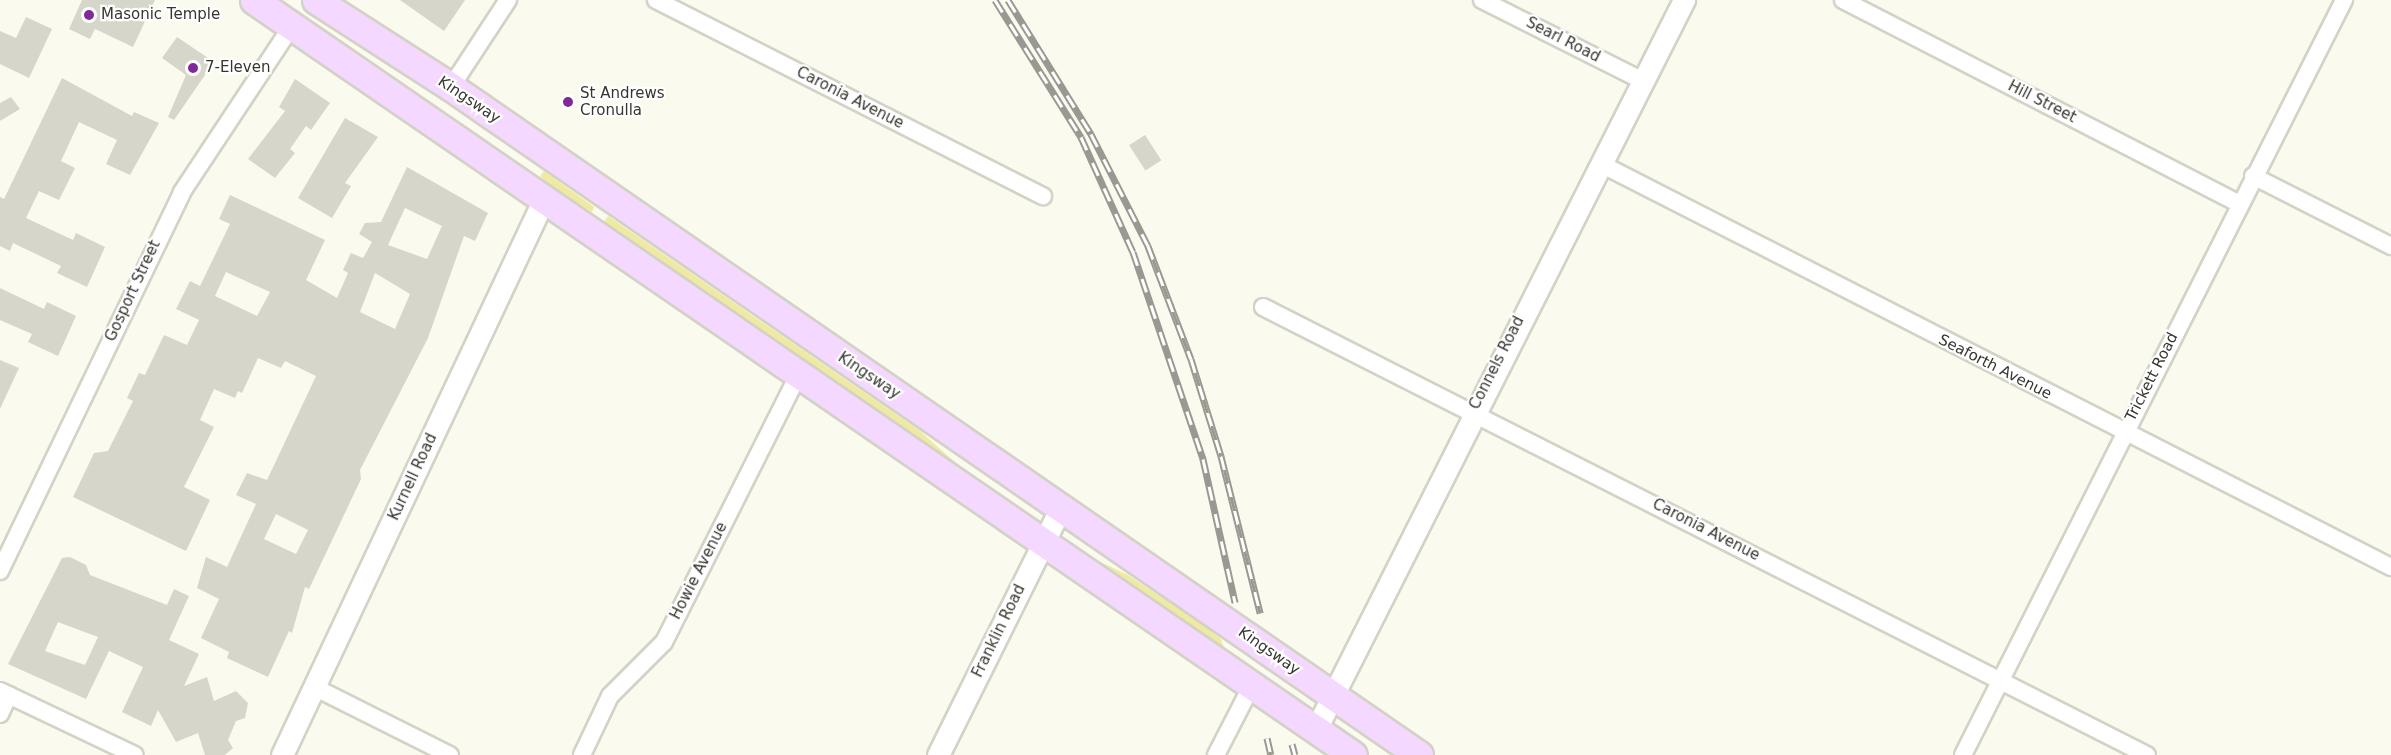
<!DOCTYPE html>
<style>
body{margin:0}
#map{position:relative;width:2391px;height:755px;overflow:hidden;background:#fbfaee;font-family:"DejaVu Sans",sans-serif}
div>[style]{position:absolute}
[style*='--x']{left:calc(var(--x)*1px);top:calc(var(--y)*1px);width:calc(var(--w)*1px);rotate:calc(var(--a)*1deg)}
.green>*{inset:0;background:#f0e9a2}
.building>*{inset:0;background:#d7d6ca;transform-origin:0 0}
.roads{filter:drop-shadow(2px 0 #d3d2c6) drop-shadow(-2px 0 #d3d2c6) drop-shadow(0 2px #d3d2c6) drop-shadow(0 -2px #d3d2c6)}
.minor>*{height:16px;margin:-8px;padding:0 8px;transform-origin:8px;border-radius:8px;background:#fff}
.tertiary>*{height:21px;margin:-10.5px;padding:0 10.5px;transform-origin:10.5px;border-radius:10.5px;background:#fff}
.primary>*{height:27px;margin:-13.5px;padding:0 13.5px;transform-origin:13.5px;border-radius:13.5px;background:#f5d8ff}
.rail>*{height:7px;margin-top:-3.5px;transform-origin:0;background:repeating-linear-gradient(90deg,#fff 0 14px,#9a9991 0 28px);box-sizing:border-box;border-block:2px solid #9a9991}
.dots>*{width:16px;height:16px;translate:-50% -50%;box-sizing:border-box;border:3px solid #fff;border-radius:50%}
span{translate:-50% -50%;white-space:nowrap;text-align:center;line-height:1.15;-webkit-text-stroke:4.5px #fff;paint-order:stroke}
.poi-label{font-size:15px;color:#363631}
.left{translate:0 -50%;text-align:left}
.street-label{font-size:15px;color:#363631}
</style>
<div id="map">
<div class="green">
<div style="clip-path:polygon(544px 171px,594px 207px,592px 212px,557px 191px,540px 176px)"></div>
<div style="clip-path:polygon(608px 216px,920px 431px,957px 464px,603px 223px)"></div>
<div style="clip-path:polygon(1092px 558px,1128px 575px,1203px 625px,1221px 639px,1224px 648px)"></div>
</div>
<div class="building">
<div style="clip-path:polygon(82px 0,155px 0,133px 47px,95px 29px,90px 39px,69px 29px)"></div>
<div style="clip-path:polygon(400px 0,465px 0,444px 31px)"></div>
<div style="clip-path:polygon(26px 17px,52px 29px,29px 78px,0 64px,0 31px,16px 38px)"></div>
<div style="clip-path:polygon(177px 37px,214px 62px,174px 120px,168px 117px,186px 75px,162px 58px)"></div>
<div style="clip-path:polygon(62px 78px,132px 116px,134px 112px,159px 123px,130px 175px,106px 164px,117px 140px,79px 122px,61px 161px,75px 168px,59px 200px,39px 191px,26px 218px,73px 240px,76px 233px,105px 247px,87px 287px,57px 273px,61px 266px,13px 243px,10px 251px,0 246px,0 197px,4px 199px)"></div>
<div style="clip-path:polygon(295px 79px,330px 103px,311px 130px,306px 126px,290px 149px,295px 153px,275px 178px,248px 159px,285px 111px,279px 107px)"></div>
<div style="clip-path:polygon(11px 97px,20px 109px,0 121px,0 103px)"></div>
<div style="clip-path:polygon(345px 118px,378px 137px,345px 183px,351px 186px,332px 218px,298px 198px)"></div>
<div style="left:1145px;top:135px;width:30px;height:19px;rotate:57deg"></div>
<div style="clip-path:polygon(evenodd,407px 167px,488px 213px,475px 241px,464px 236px,428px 338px,360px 470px,361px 479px,309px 589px,305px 587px,292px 633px,289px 631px,268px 677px,227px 658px,229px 652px,201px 638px,219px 599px,197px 588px,206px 557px,227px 567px,256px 504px,236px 495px,247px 473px,267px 480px,316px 376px,285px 361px,281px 368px,258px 358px,242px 393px,238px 391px,235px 398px,214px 389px,200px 420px,214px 427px,184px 487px,210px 500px,186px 551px,73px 497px,94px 453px,108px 451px,133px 401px,127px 398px,139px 373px,145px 375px,164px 335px,187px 345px,199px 320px,176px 309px,190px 281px,200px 286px,230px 224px,219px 219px,230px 195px,325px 240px,306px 280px,337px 298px,348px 273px,343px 270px,351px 253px,363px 258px,372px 242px,359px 234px,365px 223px,381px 222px,407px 167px,405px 208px,442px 226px,427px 259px,388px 245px,405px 208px,407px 167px,226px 272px,270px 292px,257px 316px,215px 296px,226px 272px,407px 167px,375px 273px,410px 294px,395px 329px,360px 312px,375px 273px,407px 167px,276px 514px,308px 530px,296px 554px,264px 539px,276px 514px)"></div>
<div style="clip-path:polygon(0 288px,44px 309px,47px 302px,76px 316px,58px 356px,28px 342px,32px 334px,0 320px)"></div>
<div style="clip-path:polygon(0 360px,19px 368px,0 409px)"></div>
<div style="clip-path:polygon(evenodd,70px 557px,86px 565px,90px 575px,167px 605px,174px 589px,189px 596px,169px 640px,199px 654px,184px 686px,207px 677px,214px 701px,236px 691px,248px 703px,245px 718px,236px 721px,228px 740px,233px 748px,225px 755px,205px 755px,198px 733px,176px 742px,158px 710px,151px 726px,122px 712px,143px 667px,109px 651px,86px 699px,8px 664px,62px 558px,70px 557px,58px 622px,98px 637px,85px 665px,45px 651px,58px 622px)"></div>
</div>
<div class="roads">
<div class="minor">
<div style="--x:656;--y:0;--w:434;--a:26.9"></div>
<div style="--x:1482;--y:0;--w:180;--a:26.7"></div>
<div style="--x:1843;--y:0;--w:446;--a:27.2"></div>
<div style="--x:451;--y:87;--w:104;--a:-56.8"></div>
<div style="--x:1601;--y:164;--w:887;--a:27.03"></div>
<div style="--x:2253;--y:176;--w:155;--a:26.9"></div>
<div style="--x:1263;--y:307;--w:991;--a:26.88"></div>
<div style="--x:0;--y:571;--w:420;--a:-64.3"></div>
<div style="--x:182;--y:192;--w:199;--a:-56.5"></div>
<div style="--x:314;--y:687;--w:152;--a:26.6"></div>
<div style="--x:0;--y:691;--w:149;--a:25.4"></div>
<div style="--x:0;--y:714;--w:21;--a:-65"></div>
<div style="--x:582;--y:755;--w:65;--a:-64.6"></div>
<div style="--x:610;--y:696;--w:76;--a:-45"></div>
<div style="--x:664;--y:642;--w:300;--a:-63.3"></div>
<div style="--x:1216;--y:755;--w:79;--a:-62.8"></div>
<div style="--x:1963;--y:755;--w:846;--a:-63.22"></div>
</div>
<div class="tertiary">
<div style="--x:1316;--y:729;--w:817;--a:-63.22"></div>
<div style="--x:282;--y:755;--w:615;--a:-64.77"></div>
<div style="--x:938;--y:755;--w:277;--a:-63.6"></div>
</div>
<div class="primary">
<div style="--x:254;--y:0;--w:1333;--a:34.49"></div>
<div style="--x:316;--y:0;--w:161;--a:32.8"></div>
<div style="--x:451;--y:87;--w:1176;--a:34.61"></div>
</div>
</div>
<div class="rail">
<div style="--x:995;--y:0;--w:162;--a:57.9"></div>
<div style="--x:1081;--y:137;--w:126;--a:65.7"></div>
<div style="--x:1133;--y:252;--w:219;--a:71.3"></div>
<div style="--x:1203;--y:459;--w:147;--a:77.4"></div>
<div style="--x:1008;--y:0;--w:158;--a:58.2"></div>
<div style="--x:1091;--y:134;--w:126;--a:63"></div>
<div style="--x:1148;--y:246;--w:121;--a:69.2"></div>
<div style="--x:1191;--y:359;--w:102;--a:72.8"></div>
<div style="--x:1221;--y:456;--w:162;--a:76"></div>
<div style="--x:1267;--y:738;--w:17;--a:77"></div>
<div style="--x:1292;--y:744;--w:11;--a:75"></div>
</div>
<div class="dots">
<div style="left:89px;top:15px;background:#802a99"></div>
<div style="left:193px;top:68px;background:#802a99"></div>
<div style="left:568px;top:102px;background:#802a99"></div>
</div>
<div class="poi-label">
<span class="left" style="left:101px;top:15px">Masonic Temple</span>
<span class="left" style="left:205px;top:68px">7-Eleven</span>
<span class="left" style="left:580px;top:102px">St Andrews<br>Cronulla</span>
</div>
<div class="street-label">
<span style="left:1563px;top:40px;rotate:27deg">Searl Road</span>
<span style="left:850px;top:98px;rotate:27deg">Caronia Avenue</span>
<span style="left:469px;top:100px;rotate:34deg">Kingsway</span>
<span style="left:2042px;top:102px;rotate:27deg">Hill Street</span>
<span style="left:133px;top:291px;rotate:-65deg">Gosport Street</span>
<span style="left:1497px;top:363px;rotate:-63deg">Connels Road</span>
<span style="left:1995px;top:367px;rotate:27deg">Seaforth Avenue</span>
<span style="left:869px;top:376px;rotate:34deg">Kingsway</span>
<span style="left:2152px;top:377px;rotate:-63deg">Trickett Road</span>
<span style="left:413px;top:477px;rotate:-65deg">Kurnell Road</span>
<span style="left:1706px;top:530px;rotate:27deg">Caronia Avenue</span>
<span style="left:699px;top:571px;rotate:-63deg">Howie Avenue</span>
<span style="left:999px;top:631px;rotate:-64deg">Franklin Road</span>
<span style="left:1269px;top:651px;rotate:35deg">Kingsway</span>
</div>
</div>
